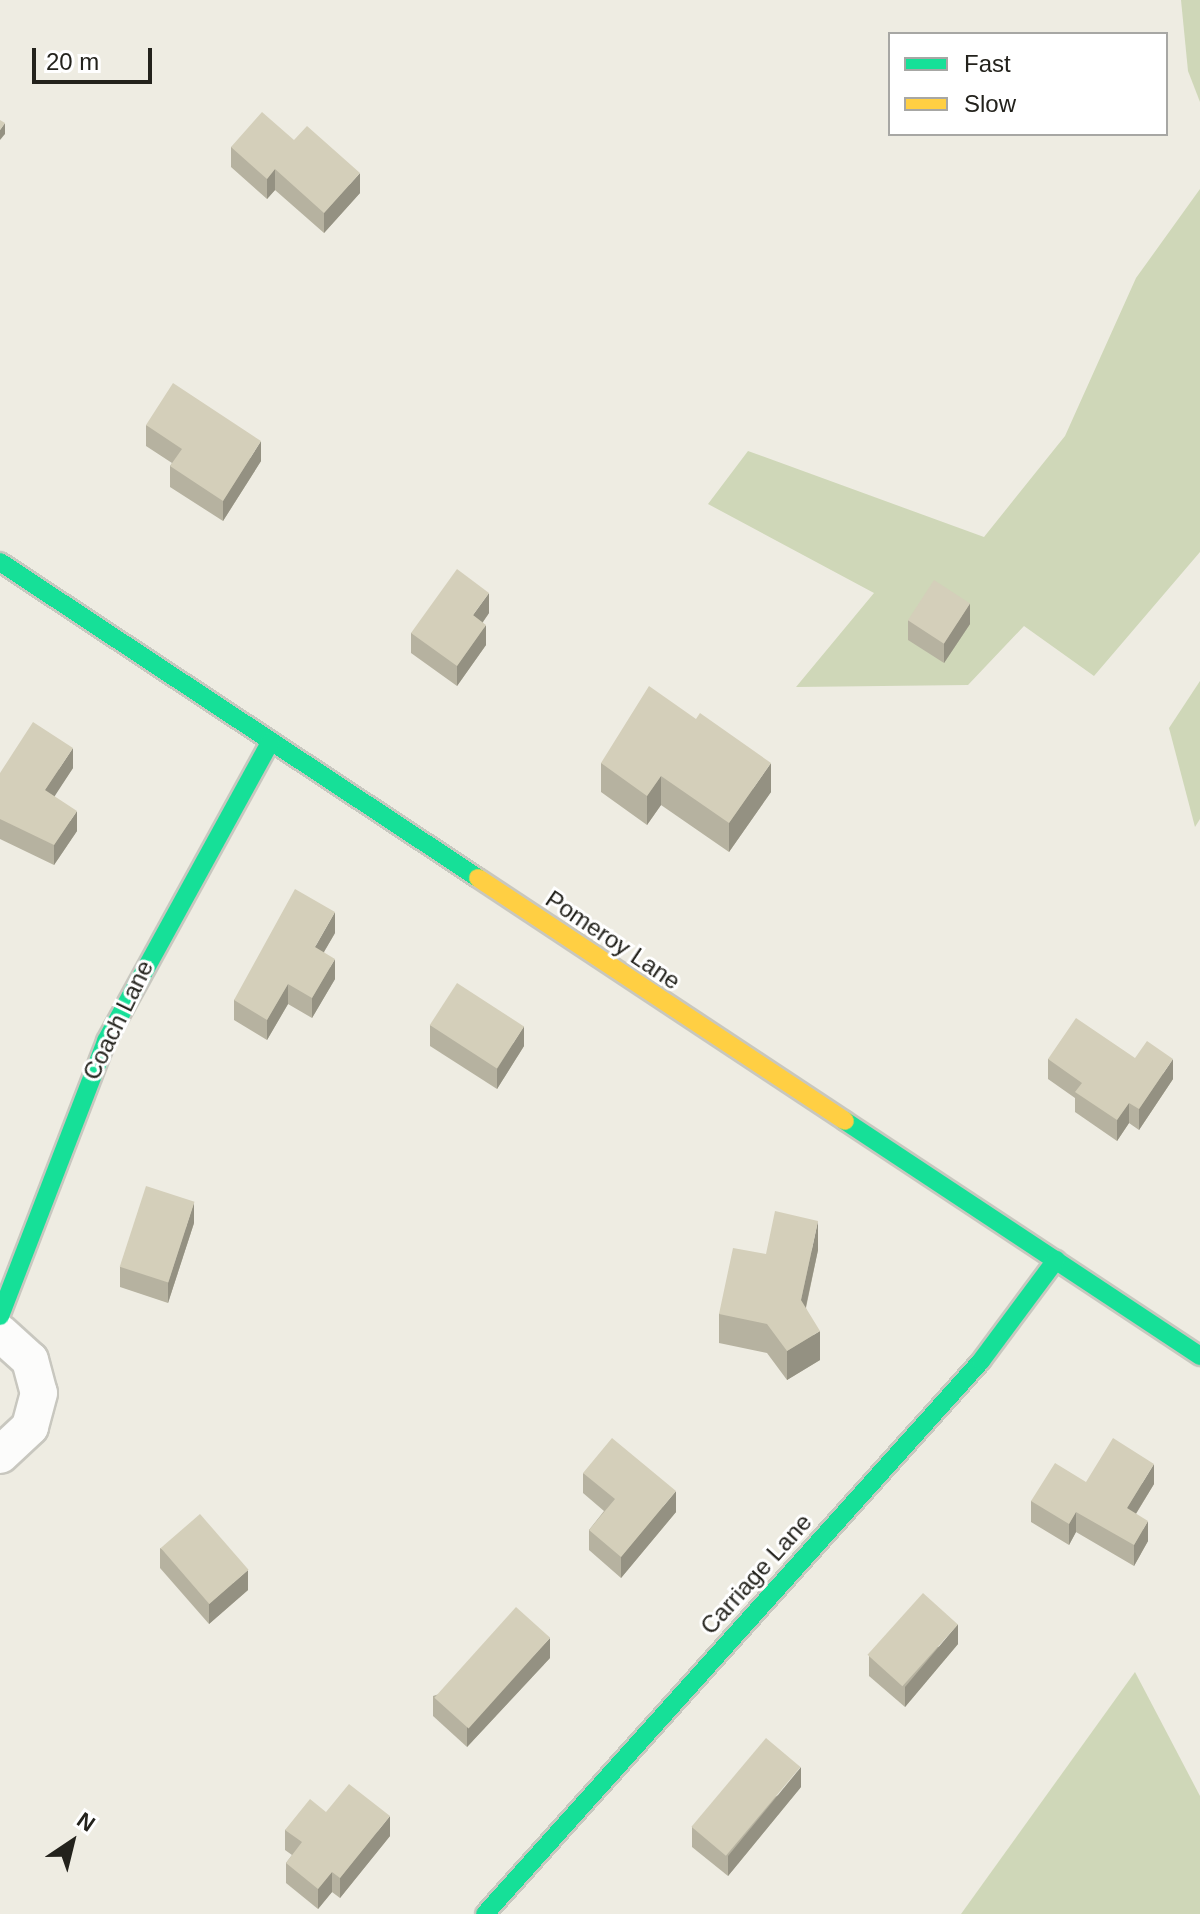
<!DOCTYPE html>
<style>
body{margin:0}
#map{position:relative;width:1200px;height:1914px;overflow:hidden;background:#eeece2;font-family:Arial,sans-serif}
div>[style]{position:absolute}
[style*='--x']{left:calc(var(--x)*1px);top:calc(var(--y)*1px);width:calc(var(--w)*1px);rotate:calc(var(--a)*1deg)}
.green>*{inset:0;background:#cfd7b8}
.roads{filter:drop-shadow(2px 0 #c8c7bf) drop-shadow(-2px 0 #c8c7bf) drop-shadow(0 2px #c8c7bf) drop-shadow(0 -2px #c8c7bf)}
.street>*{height:36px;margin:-18px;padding:0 18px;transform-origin:18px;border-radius:18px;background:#fcfcfb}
.fast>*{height:18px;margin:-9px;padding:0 9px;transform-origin:9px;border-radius:9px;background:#16e098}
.slow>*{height:18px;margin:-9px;padding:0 9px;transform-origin:9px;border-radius:9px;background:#ffcf43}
.wall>*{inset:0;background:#b6b2a0}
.shaded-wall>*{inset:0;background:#949182}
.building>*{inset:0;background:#d4cfba;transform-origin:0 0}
span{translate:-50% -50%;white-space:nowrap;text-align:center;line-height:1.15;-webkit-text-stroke:6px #fff;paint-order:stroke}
.street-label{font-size:24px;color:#23221c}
.legend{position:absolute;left:888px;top:32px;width:280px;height:104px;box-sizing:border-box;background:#fff;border:2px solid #a7a7a4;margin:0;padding:10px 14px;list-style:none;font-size:24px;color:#23221c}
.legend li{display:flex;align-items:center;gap:16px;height:40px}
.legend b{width:40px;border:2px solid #a7a7a4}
.north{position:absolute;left:32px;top:1802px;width:80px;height:80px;-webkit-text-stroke:6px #fff;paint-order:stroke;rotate:35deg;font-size:22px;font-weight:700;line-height:32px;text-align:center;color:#23221c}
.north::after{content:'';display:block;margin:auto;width:28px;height:36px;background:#23221c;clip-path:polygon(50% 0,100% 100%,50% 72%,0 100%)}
.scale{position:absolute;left:32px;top:48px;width:120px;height:36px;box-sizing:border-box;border:4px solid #23221c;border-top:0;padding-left:10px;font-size:24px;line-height:28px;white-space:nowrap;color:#23221c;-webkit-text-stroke:6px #fff;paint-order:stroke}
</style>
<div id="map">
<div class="green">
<div style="clip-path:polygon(1181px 0,1200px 0,1200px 102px,1188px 71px)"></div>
<div style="clip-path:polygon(1200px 189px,1200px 552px,1094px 676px,1024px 626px,968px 685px,796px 687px,874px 593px,708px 504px,748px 451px,984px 537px,1065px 436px,1136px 278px)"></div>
<div style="clip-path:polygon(1200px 681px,1200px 819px,1195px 827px,1169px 728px)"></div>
<div style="clip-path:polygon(1135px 1672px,1200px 1796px,1200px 1914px,961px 1914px)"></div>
</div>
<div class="roads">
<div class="street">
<div style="--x:0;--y:1333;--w:40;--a:42"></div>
<div style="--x:30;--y:1360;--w:34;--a:75"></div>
<div style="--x:39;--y:1393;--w:35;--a:105"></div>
<div style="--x:30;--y:1427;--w:41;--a:137"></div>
</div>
<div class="fast">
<div style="--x:0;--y:562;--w:573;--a:33.47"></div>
<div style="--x:845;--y:1121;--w:426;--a:33.5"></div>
<div style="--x:0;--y:1316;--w:295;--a:-68.9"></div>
<div style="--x:106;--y:1041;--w:342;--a:-61.2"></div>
<div style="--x:485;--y:1914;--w:743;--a:-48.11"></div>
<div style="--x:981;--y:1361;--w:126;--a:-53.4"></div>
</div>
<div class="slow">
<div style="--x:478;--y:878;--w:440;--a:33.5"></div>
</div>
</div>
<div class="wall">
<div style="clip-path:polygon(294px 140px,360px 193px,324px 233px,275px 190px,267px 199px,231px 167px,231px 147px)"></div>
<div style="clip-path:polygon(146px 425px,261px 461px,223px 521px,170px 487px,170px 466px,172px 463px,146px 446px)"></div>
<div style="clip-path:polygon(489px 613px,483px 622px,486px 645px,457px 686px,411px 653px,411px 633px)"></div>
<div style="clip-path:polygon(908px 620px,970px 624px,944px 663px,908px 640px)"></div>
<div style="clip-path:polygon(601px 763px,771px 792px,729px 852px,661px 805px,647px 825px,601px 792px)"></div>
<div style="clip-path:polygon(73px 768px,54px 796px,77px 831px,54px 865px,0 839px,0 773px)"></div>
<div style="clip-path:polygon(335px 933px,324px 952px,335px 979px,312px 1018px,288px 1004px,267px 1040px,234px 1020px,234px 1000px)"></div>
<div style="clip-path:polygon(430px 1025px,524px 1046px,497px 1089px,430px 1046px)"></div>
<div style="clip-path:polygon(1135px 1058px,1173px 1079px,1139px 1130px,1129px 1123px,1117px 1141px,1075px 1112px,1075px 1098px,1048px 1079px,1048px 1059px)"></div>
<div style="clip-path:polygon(194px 1223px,168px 1303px,120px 1287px,120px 1267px)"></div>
<div style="clip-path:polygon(818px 1250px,806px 1308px,820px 1360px,787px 1380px,767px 1353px,719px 1343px,719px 1314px,766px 1254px)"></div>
<div style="clip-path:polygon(583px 1473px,676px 1512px,621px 1578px,589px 1550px,589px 1530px,604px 1511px,583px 1493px)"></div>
<div style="clip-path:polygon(1086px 1482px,1154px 1484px,1136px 1514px,1148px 1541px,1134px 1566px,1076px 1532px,1069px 1545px,1031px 1522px,1031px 1501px)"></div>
<div style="clip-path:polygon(160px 1548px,248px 1590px,209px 1624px,160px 1568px)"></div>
<div style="clip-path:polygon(958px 1644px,905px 1707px,869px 1676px,869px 1656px)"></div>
<div style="clip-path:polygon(550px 1658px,467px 1747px,433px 1716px,433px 1696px)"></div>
<div style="clip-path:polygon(801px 1787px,728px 1876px,692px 1847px,692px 1827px)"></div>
<div style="clip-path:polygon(326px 1812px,390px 1836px,340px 1898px,332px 1892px,318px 1909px,286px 1883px,286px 1863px,292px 1855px,285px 1850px,285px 1830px)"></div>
</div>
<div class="shaded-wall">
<div style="clip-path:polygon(5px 123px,5px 134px,0 140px,0 130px)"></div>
<div style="clip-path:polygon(275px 169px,275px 190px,267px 199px,267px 179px)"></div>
<div style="clip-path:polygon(360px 173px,360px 193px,324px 233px,324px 213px)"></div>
<div style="clip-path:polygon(261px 441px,261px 461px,223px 521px,223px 501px)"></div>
<div style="clip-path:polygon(489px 593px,489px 613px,473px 636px,473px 615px)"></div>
<div style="clip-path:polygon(970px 603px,970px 624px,944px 663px,944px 643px)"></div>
<div style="clip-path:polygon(486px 625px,486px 645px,457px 686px,457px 666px)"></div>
<div style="clip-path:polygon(73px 748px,73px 768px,45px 811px,45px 790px)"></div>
<div style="clip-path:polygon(771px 763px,771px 792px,729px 852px,729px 823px)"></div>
<div style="clip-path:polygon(661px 776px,661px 805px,647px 825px,647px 796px)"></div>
<div style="clip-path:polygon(77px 811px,77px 831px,54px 865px,54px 845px)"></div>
<div style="clip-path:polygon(335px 912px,335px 933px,315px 967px,315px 947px)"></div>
<div style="clip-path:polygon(335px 959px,335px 979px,312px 1018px,312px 998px)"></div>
<div style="clip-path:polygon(288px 984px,288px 1004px,267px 1040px,267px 1020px)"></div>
<div style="clip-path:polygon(524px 1026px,524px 1046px,497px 1089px,497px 1069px)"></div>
<div style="clip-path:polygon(1173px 1059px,1173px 1079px,1139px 1130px,1139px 1109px)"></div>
<div style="clip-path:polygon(1129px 1103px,1129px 1123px,1117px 1141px,1117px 1120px)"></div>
<div style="clip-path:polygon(194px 1202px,194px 1223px,168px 1303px,168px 1283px)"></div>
<div style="clip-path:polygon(818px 1221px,818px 1250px,801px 1329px,801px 1300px)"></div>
<div style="clip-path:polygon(820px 1331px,820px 1360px,787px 1380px,787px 1351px)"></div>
<div style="clip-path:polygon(1154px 1464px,1154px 1484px,1127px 1528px,1127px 1508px)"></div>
<div style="clip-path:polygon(676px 1491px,676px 1512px,621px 1578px,621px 1557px)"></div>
<div style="clip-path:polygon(1076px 1512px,1076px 1532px,1069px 1545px,1069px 1524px)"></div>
<div style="clip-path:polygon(1148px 1521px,1148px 1541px,1134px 1566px,1134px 1545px)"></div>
<div style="clip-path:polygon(248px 1570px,248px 1590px,209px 1624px,209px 1604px)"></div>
<div style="clip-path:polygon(958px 1624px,958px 1644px,905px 1707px,905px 1687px)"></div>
<div style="clip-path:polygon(550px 1638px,550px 1658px,467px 1747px,467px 1726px)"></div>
<div style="clip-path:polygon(801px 1767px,801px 1787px,728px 1876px,728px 1856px)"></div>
<div style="clip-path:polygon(390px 1816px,390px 1836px,340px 1898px,340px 1878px)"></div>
<div style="clip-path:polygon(332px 1872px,332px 1892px,318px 1909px,318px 1889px)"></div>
</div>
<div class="building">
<div style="clip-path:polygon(262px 112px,294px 140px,307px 126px,360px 173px,324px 213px,275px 169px,267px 179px,231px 147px)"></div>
<div style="clip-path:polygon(0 120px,5px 123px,0 130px)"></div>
<div style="clip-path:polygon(173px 383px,261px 441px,223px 501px,170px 466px,182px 449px,146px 425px)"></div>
<div style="clip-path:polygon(457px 569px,489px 593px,473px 615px,486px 625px,457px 666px,411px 633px)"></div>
<div style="left:934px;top:580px;width:43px;height:48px;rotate:33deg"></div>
<div style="clip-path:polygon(649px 686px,696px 719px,700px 713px,771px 763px,729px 823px,661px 776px,647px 796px,601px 763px)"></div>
<div style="clip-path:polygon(33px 722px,73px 748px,45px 790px,77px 811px,54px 845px,0 819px,0 773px)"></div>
<div style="clip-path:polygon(295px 889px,335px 912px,315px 947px,335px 959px,312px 998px,288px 984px,267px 1020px,234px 1000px)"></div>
<div style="left:457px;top:983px;width:80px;height:50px;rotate:33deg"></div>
<div style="clip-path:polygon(1076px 1018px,1135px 1058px,1147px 1041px,1173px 1059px,1139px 1109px,1129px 1103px,1117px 1120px,1075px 1092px,1082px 1083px,1048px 1059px)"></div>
<div style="left:146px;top:1186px;width:51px;height:85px;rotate:18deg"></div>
<div style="clip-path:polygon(775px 1211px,818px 1221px,801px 1300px,820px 1331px,787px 1351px,767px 1324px,719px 1314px,733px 1248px,766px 1254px)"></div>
<div style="clip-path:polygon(612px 1438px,676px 1491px,621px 1557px,589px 1530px,615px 1499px,583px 1473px)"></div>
<div style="clip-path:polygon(1113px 1438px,1154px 1464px,1127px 1508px,1148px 1521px,1134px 1545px,1076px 1512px,1069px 1524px,1031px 1501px,1055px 1463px,1086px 1482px)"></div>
<div style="left:200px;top:1514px;width:74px;height:52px;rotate:49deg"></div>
<div style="left:923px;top:1593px;width:47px;height:83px;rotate:42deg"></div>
<div style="left:516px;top:1607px;width:46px;height:122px;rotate:42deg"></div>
<div style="left:766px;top:1738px;width:45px;height:116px;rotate:40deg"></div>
<div style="clip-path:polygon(349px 1784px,390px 1816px,340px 1878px,332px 1872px,318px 1889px,286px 1863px,302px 1842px,285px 1830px,310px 1799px,326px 1812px)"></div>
</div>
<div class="street-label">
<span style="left:613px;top:940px;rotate:34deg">Pomeroy Lane</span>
<span style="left:118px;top:1020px;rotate:-64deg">Coach Lane</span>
<span style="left:756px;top:1574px;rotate:-48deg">Carriage Lane</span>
</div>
<ul class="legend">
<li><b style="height:10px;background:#16e098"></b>Fast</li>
<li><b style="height:10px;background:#ffcf43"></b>Slow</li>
</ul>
<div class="north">N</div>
<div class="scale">20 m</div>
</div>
